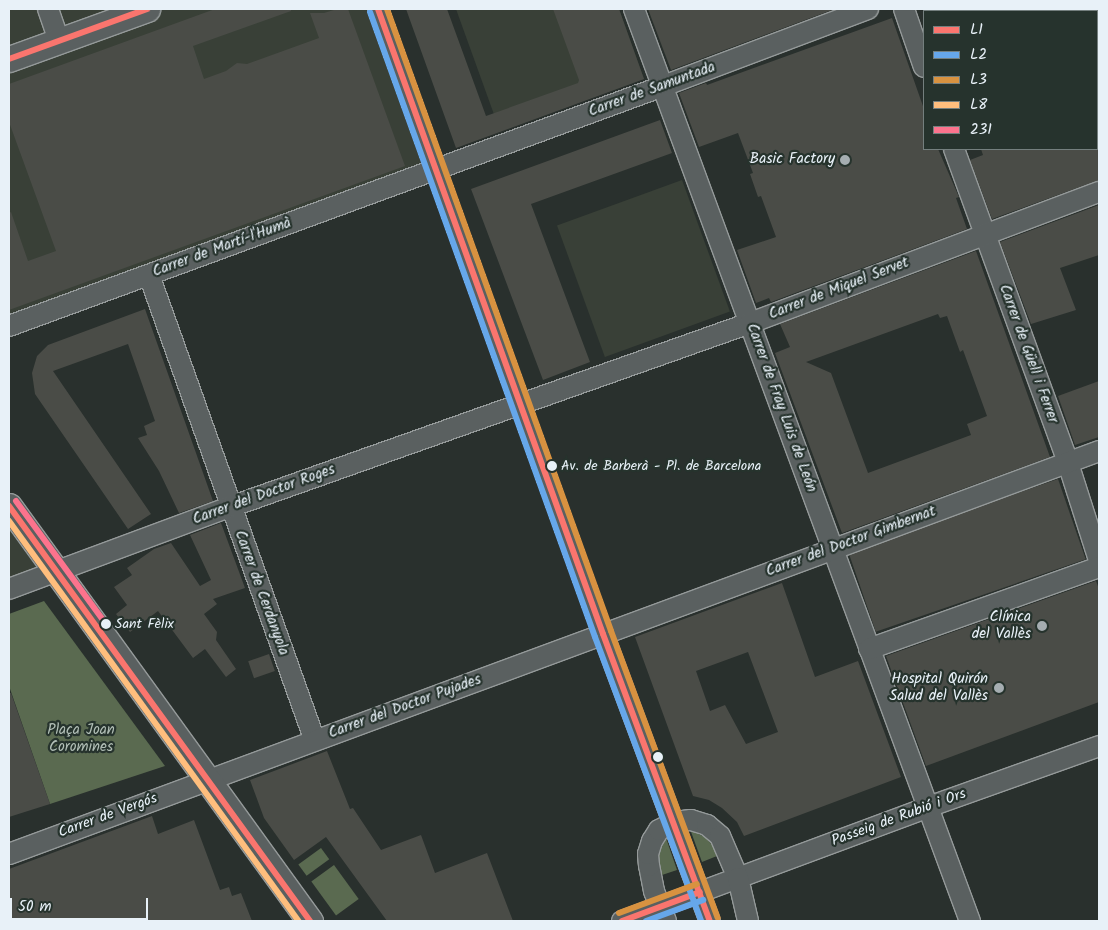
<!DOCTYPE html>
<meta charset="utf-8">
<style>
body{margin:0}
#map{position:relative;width:1108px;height:930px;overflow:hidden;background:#29302d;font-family:Kalam,sans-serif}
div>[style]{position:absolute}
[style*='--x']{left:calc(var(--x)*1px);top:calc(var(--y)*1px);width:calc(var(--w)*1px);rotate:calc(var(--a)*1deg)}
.built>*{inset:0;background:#394037;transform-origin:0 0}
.green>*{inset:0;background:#5a6a50;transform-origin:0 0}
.building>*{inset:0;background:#4a4c47;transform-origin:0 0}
.roads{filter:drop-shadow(1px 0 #959a9a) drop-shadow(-1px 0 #959a9a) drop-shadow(0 1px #959a9a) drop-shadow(0 -1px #959a9a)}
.minor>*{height:20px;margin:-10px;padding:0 10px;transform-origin:10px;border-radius:10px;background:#5a6060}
.major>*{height:25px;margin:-12.5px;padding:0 12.5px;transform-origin:12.5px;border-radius:12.5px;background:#5a6060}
.bus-1>*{height:6px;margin:-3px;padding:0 3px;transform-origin:3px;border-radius:3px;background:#fa756e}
.bus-2>*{height:6px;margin:-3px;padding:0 3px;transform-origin:3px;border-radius:3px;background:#66a7ea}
.bus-3>*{height:6px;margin:-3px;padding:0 3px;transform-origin:3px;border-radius:3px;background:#d89240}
.bus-4>*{height:6px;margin:-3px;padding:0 3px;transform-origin:3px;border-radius:3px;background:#ffbe7d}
.bus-5>*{height:6px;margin:-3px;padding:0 3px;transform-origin:3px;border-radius:3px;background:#fc738d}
.dots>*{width:14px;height:14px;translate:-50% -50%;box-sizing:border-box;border:2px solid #26332d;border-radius:50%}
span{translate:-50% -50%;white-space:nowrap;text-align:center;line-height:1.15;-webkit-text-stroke:4.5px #26332d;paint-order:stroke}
.bus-label{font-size:14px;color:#e8f1f8}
.left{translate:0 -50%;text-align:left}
.street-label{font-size:15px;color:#e8f1f8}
.poi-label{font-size:15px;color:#e8f1f8}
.right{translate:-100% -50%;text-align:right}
.park-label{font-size:15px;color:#b2bfb7}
.frame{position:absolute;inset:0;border:10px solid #e8f1f8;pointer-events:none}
.legend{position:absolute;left:923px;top:10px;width:175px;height:140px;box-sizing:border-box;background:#26332d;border:1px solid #747f7e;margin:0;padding:6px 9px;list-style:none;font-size:15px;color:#e8f1f8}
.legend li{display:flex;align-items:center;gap:10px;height:25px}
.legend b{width:25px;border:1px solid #747f7e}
.scale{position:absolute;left:10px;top:898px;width:138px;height:22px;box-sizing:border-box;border:2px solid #e8f1f8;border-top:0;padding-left:6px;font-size:15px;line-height:18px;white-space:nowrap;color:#e8f1f8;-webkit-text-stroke:4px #26332d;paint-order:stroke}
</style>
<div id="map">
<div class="built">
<div style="clip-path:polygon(9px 9px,368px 9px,427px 166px,9px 317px)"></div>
<div style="clip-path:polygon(456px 9px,619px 9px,644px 79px,500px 131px)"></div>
<div style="left:682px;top:180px;width:140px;height:133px;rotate:70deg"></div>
<div style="clip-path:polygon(9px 506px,56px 570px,9px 589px)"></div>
</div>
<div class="green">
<div style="clip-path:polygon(44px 601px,165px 766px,50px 804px,9px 686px,9px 614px)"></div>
<div style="clip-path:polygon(690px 829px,706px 838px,713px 846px,717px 856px,702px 862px)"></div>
<div style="clip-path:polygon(666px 838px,677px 870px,662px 875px,658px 855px)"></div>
<div style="left:321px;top:848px;width:14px;height:28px;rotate:54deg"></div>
<div style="left:334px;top:865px;width:42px;height:28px;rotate:54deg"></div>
</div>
<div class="building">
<div style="clip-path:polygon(215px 9px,291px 9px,291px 11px,193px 46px,204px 79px,226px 71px,237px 63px,247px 64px,319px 38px,310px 13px,324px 13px,337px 9px,348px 9px,405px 166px,9px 310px,9px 213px,11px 212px,28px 261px,56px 251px,9px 122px,9px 84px)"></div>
<div style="clip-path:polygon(406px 9px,447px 9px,486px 116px,578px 83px,579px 80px,553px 9px,619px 9px,644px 79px,456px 148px)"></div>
<div style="clip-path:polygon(648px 9px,832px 9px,832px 10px,671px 70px)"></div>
<div style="clip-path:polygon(892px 18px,924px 109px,924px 149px,938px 149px,959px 197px,956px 198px,967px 229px,771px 302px,769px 298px,756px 303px,737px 250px,776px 237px,761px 196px,758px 197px,750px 174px,753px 173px,738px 133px,699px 147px,679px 93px,706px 83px,707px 85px)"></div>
<div style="clip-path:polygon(660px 120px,672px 153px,531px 204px,590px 362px,543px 380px,471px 189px)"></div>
<div style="clip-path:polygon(981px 149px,1099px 149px,1099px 180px,992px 219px,970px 160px,983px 155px)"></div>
<div style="clip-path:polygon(1099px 205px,1099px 255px,1060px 268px,1076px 310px,1031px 324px,1000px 242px)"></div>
<div style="clip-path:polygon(evenodd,976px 251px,1050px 457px,842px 533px,775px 353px,790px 347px,780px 324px,976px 251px,938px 314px,940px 318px,947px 316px,960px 352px,963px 350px,987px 416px,967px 424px,971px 435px,868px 473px,831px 373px,806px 362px,938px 314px)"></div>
<div style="clip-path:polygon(145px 309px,213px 501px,179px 513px,159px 471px,138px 438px,147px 435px,144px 426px,155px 421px,128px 344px,53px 371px,151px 514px,128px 529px,35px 394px,32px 373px,37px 356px,48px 345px)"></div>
<div style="clip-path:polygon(1099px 381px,1099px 437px,1075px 445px,1058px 396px)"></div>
<div style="left:1058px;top:479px;width:85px;height:222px;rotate:71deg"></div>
<div style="clip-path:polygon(221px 523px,245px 588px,213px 599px,217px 604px,204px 614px,217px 632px,216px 640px,236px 669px,226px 677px,205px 649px,193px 658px,158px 611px,130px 632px,116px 614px,127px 605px,114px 587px,132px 575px,127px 568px,154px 549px,171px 543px,200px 586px,211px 580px,190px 535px)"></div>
<div style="clip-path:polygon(1096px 581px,1099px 589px,1099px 702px,926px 766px,886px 656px)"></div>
<div style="clip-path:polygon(evenodd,782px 583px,815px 677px,858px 661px,901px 777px,744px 836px,737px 822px,722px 808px,709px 800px,693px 796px,635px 637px,782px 583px,748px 652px,778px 732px,746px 744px,725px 705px,710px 711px,696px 671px,748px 652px)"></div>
<div style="left:269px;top:654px;width:18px;height:22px;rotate:71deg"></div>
<div style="clip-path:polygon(9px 693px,11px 693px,50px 804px,9px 817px)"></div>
<div style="clip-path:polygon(327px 751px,350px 809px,353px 808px,381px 850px,421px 835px,435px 873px,487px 853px,513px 921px,387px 921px,326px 837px,294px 860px,264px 818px,250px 780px)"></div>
<div style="clip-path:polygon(152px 816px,158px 834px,194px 820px,220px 890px,229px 887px,232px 896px,241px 893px,252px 921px,9px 921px,9px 869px)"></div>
</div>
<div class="roads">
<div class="minor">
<div style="--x:48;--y:9;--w:34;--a:71"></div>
<div style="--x:378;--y:9;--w:664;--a:70.2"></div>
<div style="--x:603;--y:634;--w:306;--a:69.6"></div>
<div style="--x:634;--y:9;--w:972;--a:69.78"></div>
<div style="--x:904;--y:9;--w:61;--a:71"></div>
<div style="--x:957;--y:9;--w:7;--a:16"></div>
<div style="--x:1079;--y:9;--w:7;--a:16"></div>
<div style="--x:1097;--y:62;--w:2;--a:0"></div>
<div style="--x:954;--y:149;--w:334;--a:70"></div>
<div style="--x:1068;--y:463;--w:102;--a:72.3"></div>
<div style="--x:149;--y:275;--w:494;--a:70.4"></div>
<div style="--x:9;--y:326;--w:697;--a:-20.15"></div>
<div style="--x:663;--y:86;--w:219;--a:-20.6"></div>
<div style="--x:9;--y:589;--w:236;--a:-20.4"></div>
<div style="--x:230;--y:507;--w:552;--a:-19.49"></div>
<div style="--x:750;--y:323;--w:373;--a:-20.6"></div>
<div style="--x:869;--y:649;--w:244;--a:-19.6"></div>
<div style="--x:9;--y:854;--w:1162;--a:-20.29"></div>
<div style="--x:622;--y:921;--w:327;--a:-20.4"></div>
<div style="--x:928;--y:807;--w:182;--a:-19.6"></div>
<div style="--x:666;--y:921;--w:32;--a:-112"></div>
<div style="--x:654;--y:891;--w:25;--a:-101"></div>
<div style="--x:649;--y:866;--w:12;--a:-95"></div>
<div style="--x:648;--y:854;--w:14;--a:-73"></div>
<div style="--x:652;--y:841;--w:13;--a:-58"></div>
<div style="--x:659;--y:830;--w:17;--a:-28"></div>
<div style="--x:674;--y:822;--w:17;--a:-7"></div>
<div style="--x:691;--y:820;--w:17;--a:17"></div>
<div style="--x:707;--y:825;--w:17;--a:40"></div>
<div style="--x:720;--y:836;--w:46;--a:66.8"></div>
<div style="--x:738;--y:878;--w:44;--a:76.9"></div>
</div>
<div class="major">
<div style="--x:1022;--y:9;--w:7;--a:16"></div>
<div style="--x:1097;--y:35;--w:2;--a:27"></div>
<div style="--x:9;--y:59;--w:147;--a:-19.9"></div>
<div style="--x:9;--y:506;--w:513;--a:54.05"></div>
</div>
</div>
<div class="bus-1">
<div style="--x:378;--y:9;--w:664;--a:70.2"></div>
<div style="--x:603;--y:634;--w:306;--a:69.6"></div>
<div style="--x:9;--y:59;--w:147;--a:-19.9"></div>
<div style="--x:9;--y:506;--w:513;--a:54.05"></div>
<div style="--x:622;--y:921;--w:83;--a:-20.4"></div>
</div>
<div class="bus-2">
<div style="--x:370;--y:12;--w:664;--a:70.2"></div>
<div style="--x:595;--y:637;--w:303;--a:69.5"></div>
<div style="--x:646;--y:921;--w:61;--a:-20.2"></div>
</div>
<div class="bus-3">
<div style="--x:387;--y:9;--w:661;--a:70.19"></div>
<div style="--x:611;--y:631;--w:306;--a:69.6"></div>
<div style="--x:619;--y:913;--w:83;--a:-20.4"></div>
</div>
<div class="bus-4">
<div style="--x:9;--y:521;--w:494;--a:54.1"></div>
</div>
<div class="bus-5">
<div style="--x:16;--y:501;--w:152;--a:53.8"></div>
</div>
<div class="dots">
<div style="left:845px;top:160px;background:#a5adb1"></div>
<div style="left:552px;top:466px;background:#e8f1f8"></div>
<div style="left:106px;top:624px;background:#e8f1f8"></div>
<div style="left:1042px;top:626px;background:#a5adb1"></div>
<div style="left:999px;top:688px;background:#a5adb1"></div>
<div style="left:658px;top:757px;background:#e8f1f8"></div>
</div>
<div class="bus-label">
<span class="left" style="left:561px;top:466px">Av. de Barberà - Pl. de Barcelona</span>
<span class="left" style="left:115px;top:624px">Sant Fèlix</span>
</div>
<div class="street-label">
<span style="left:652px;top:90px;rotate:-20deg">Carrer de Samuntada</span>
<span style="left:222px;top:248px;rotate:-20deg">Carrer de Martí-l'Humà</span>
<span style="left:839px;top:289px;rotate:-21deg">Carrer de Miquel Servet</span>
<span style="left:1028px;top:354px;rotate:70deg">Carrer de Güell i Ferrer</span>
<span style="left:781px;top:408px;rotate:70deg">Carrer de Fray Luis de León</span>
<span style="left:264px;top:495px;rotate:-20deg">Carrer del Doctor Roges</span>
<span style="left:851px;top:542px;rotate:-20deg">Carrer del Doctor Gimbernat</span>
<span style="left:261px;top:593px;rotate:70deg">Carrer de Cerdanyola</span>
<span style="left:405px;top:707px;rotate:-20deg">Carrer del Doctor Pujades</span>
<span style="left:108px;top:816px;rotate:-20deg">Carrer de Vergós</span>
<span style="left:899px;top:818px;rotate:-20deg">Passeig de Rubió i Ors</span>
</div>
<div class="poi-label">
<span class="right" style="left:835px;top:160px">Basic Factory</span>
<span class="right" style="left:1031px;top:626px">Clínica<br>del Vallès</span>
<span class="right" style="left:988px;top:688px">Hospital Quirón<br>Salud del Vallès</span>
</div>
<div class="park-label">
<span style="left:81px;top:739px">Plaça Joan<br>Coromines</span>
</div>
<div class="frame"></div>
<ul class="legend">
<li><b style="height:6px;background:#fa756e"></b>L1</li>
<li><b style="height:6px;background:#66a7ea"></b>L2</li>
<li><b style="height:6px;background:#d89240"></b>L3</li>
<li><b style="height:6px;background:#ffbe7d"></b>L8</li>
<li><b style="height:6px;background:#fc738d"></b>231</li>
</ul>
<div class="scale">50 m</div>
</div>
